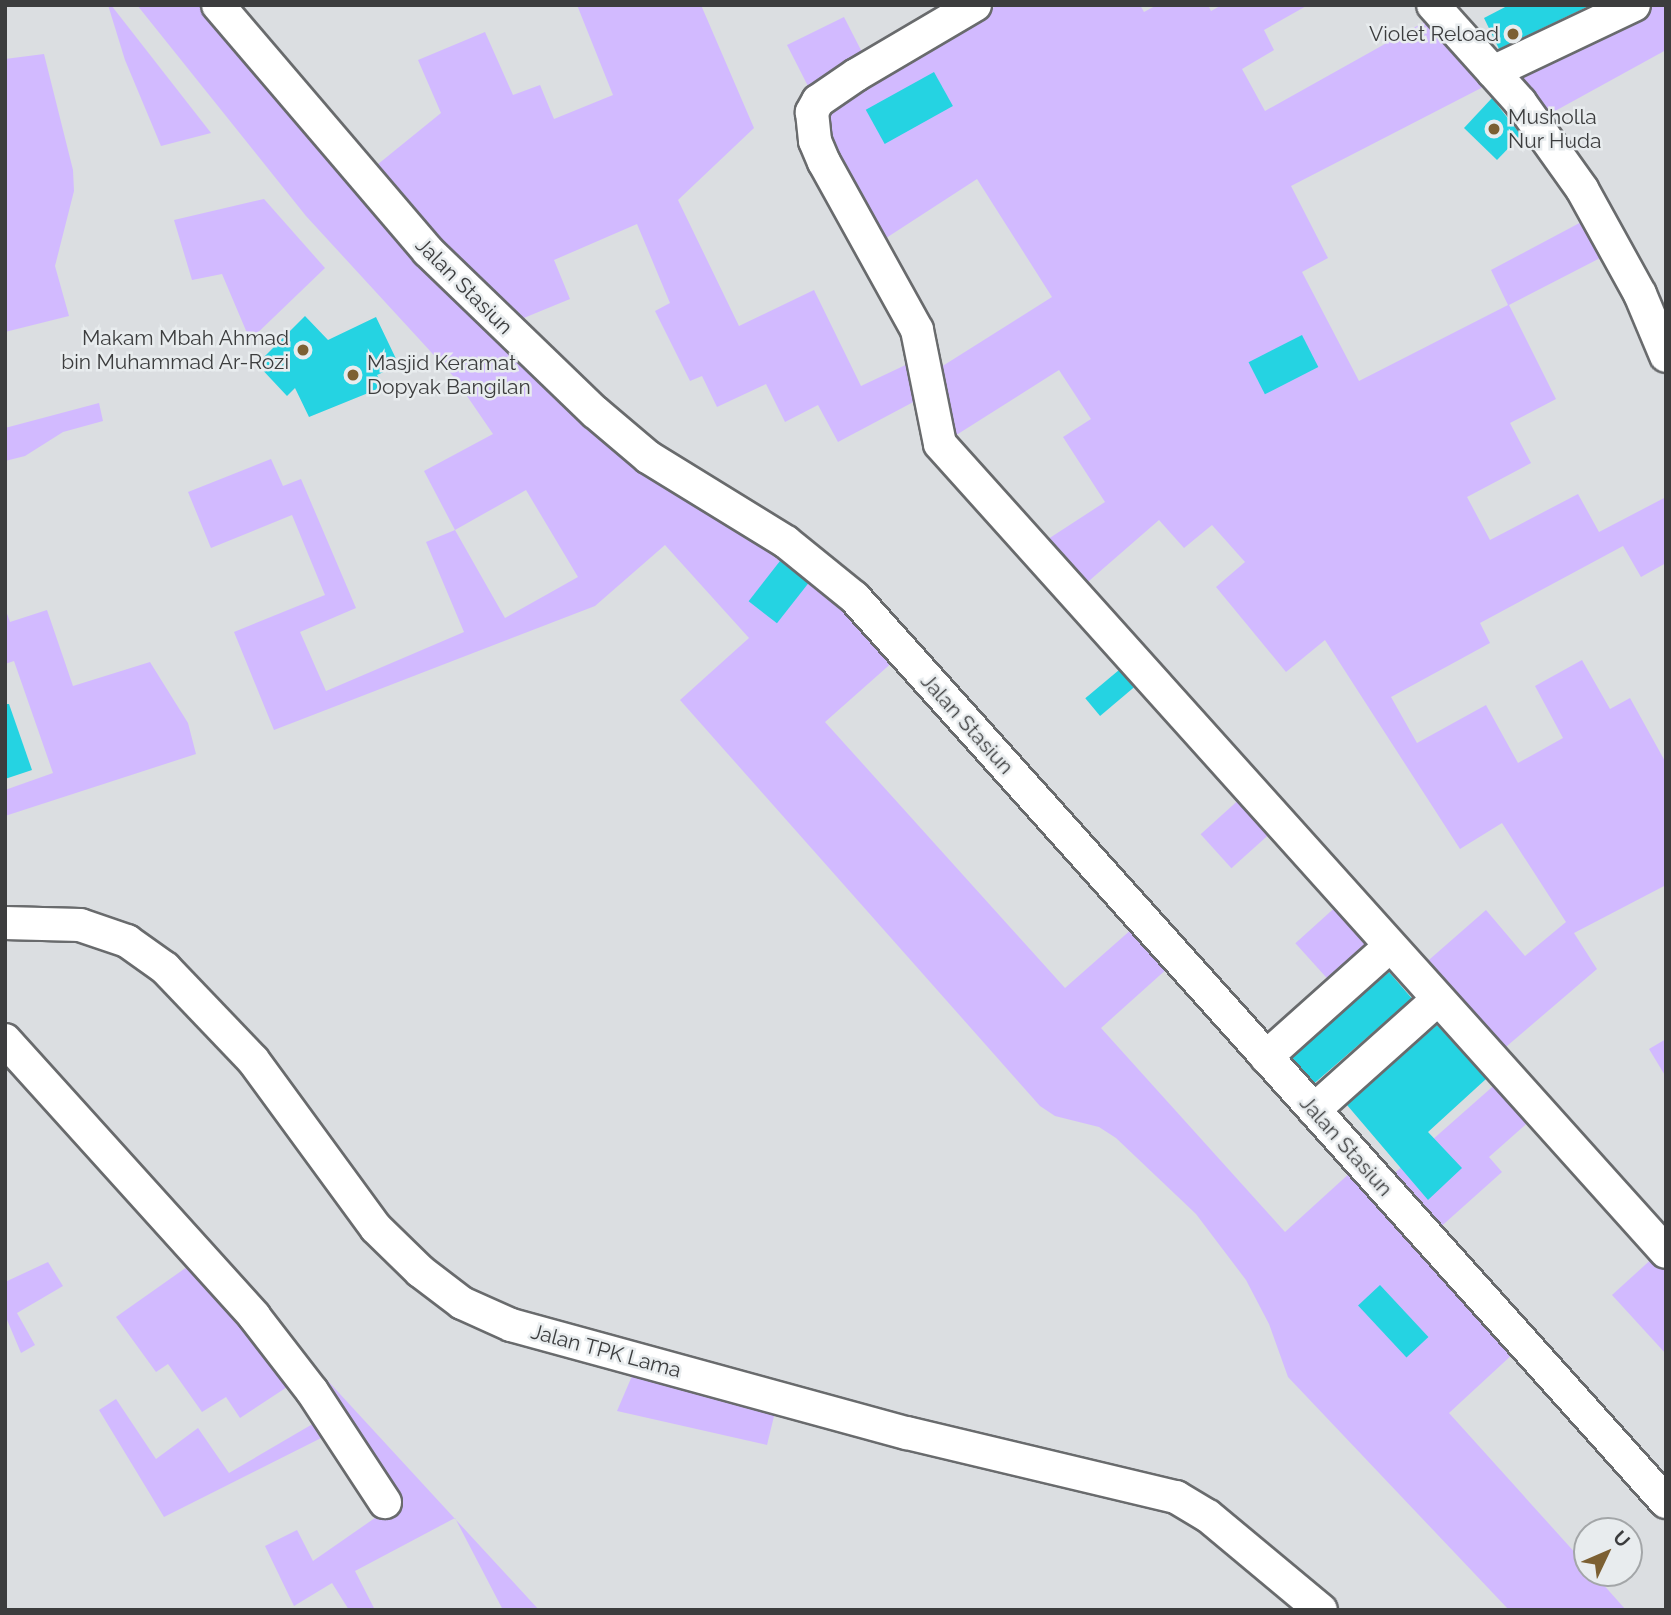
<!DOCTYPE html>
<style>
body{margin:0}
#map{position:relative;width:1671px;height:1615px;overflow:hidden;background:#dbdee1;font-family:Raleway,sans-serif}
div>[style]{position:absolute}
[style*='--x']{left:calc(var(--x)*1px);top:calc(var(--y)*1px);width:calc(var(--w)*1px);rotate:calc(var(--a)*1deg)}
.green>*{inset:0;background:#d2baff;transform-origin:0 0}
.building>*{inset:0;background:#25d3e2;transform-origin:0 0}
.roads{filter:drop-shadow(2px 0 #696b6d) drop-shadow(-2px 0 #696b6d) drop-shadow(0 2px #696b6d) drop-shadow(0 -2px #696b6d)}
.minor>*{height:32px;margin:-16px;padding:0 16px;transform-origin:16px;border-radius:16px;background:#fff}
.dots>*{width:19px;height:19px;translate:-50% -50%;box-sizing:border-box;border:4px solid #e8ecee;border-radius:50%}
span{translate:-50% -50%;white-space:nowrap;text-align:center;line-height:1.15;-webkit-text-stroke:5px #e8ecee;paint-order:stroke}
.poi-label{font-size:21px;color:#3c3d3e}
.right{translate:-100% -50%;text-align:right}
.left{translate:0 -50%;text-align:left}
.street-label{font-size:21px;color:#3c3d3e}
.frame{position:absolute;inset:0;border:7px solid #3c3d3e;pointer-events:none}
.north{position:absolute;left:1573px;top:1517px;width:70px;height:70px;box-sizing:border-box;background:#e8ecee;border:2px solid #a3a6a8;border-radius:50%;rotate:46deg;font-size:19px;font-weight:700;line-height:28px;text-align:center;color:#3c3d3e}
.north::after{content:'';display:block;margin:auto;width:24px;height:32px;background:#7c6033;clip-path:polygon(50% 0,100% 100%,50% 72%,0 100%)}
</style>
<div id="map">
<div class="green">
<div style="clip-path:polygon(108px 5px,111px 5px,211px 133px,161px 146px,125px 60px)"></div>
<div style="clip-path:polygon(evenodd,137px 5px,203px 5px,473px 310px,803px 566px,895px 660px,825px 722px,1065px 988px,1133px 928px,1169px 967px,1101px 1028px,1285px 1232px,1352px 1171px,1515px 1352px,1449px 1413px,1587px 1566px,1587px 1573px,1593px 1573px,1626px 1610px,1509px 1610px,1288px 1377px,1269px 1324px,1246px 1280px,1196px 1214px,1116px 1138px,1099px 1127px,1055px 1116px,1040px 1106px,680px 700px,749px 638px,665px 545px,595px 606px,274px 730px,234px 632px,325px 595px,292px 515px,211px 548px,188px 492px,271px 459px,283px 486px,301px 479px,356px 608px,300px 632px,326px 691px,464px 632px,426px 542px,455px 530px,424px 471px,493px 434px,454px 377px,306px 216px,137px 5px,526px 490px,578px 577px,505px 618px,455px 530px,526px 490px)"></div>
<div style="clip-path:polygon(577px 5px,701px 5px,754px 128px,678px 200px,739px 326px,814px 290px,861px 386px,914px 361px,919px 399px,838px 442px,818px 405px,785px 422px,766px 384px,717px 407px,702px 376px,690px 381px,655px 311px,670px 303px,637px 224px,554px 260px,570px 299px,514px 322px,372px 169px,441px 113px,418px 60px,485px 32px,513px 95px,540px 85px,554px 119px,613px 95px)"></div>
<div style="clip-path:polygon(998px 5px,1140px 5px,1144px 12px,1157px 5px,1208px 5px,1211px 11px,1222px 5px,1308px 5px,1264px 30px,1274px 50px,1242px 69px,1265px 111px,1426px 21px,1487px 85px,1291px 186px,1328px 258px,1302px 272px,1359px 381px,1508px 305px,1491px 270px,1587px 219px,1606px 255px,1509px 305px,1556px 399px,1510px 423px,1531px 463px,1467px 497px,1490px 540px,1578px 494px,1599px 532px,1666px 497px,1666px 563px,1641px 577px,1623px 546px,1480px 623px,1490px 643px,1391px 697px,1417px 743px,1486px 705px,1518px 763px,1563px 738px,1535px 686px,1582px 660px,1610px 709px,1630px 698px,1666px 763px,1666px 885px,1574px 933px,1597px 969px,1500px 1052px,1422px 966px,1486px 910px,1525px 956px,1566px 922px,1502px 823px,1460px 849px,1325px 640px,1286px 672px,1216px 587px,1245px 562px,1212px 525px,1184px 548px,1159px 520px,1082px 587px,1042px 543px,1105px 502px,1063px 437px,1091px 419px,1059px 370px,950px 439px,941px 367px,1052px 297px,977px 179px,880px 242px,836px 164px,824px 116px,855px 90px)"></div>
<div style="clip-path:polygon(1654px 5px,1666px 7px,1666px 50px,1546px 116px,1512px 75px)"></div>
<div style="clip-path:polygon(844px 17px,864px 56px,811px 92px,787px 45px)"></div>
<div style="clip-path:polygon(44px 54px,73px 170px,74px 191px,55px 266px,69px 316px,5px 332px,5px 59px)"></div>
<div style="clip-path:polygon(264px 199px,325px 268px,250px 340px,222px 274px,192px 280px,174px 220px)"></div>
<div style="clip-path:polygon(99px 403px,103px 421px,63px 432px,25px 456px,5px 461px,5px 428px)"></div>
<div style="clip-path:polygon(5px 608px,10px 622px,47px 610px,73px 686px,150px 662px,188px 723px,196px 754px,5px 816px,5px 790px,53px 773px,14px 661px,5px 664px)"></div>
<div style="left:1243px;top:796px;width:46px;height:57px;rotate:48deg"></div>
<div style="left:1340px;top:903px;width:55px;height:60px;rotate:48deg"></div>
<div style="clip-path:polygon(1666px 1039px,1666px 1077px,1649px 1049px)"></div>
<div style="clip-path:polygon(1499px 1081px,1533px 1118px,1489px 1157px,1502px 1172px,1436px 1231px,1389px 1178px)"></div>
<div style="clip-path:polygon(211px 1250px,316px 1368px,539px 1610px,503px 1610px,455px 1518px,355px 1571px,375px 1610px,349px 1610px,332px 1583px,294px 1606px,265px 1546px,297px 1530px,313px 1561px,395px 1504px,349px 1424px,164px 1517px,99px 1410px,116px 1399px,156px 1459px,198px 1428px,229px 1473px,340px 1408px,316px 1368px,240px 1418px,226px 1397px,202px 1412px,168px 1364px,156px 1372px,116px 1317px)"></div>
<div style="clip-path:polygon(1656px 1255px,1666px 1265px,1666px 1354px,1612px 1295px)"></div>
<div style="clip-path:polygon(48px 1262px,63px 1286px,17px 1313px,35px 1345px,21px 1353px,5px 1315px,5px 1282px)"></div>
<div style="clip-path:polygon(635px 1369px,776px 1408px,767px 1445px,617px 1411px)"></div>
</div>
<div class="building">
<div style="clip-path:polygon(1509px 5px,1591px 5px,1499px 49px,1484px 18px)"></div>
<div style="left:934px;top:72px;width:39px;height:78px;rotate:61deg"></div>
<div style="clip-path:polygon(1492px 98px,1521px 135px,1497px 160px,1464px 128px)"></div>
<div style="clip-path:polygon(305px 316px,328px 340px,376px 317px,399px 365px,377px 375px,383px 387px,309px 417px,295px 388px,287px 396px,257px 364px)"></div>
<div style="left:1302px;top:335px;width:36px;height:60px;rotate:63deg"></div>
<div style="left:780px;top:561px;width:36px;height:51px;rotate:38deg"></div>
<div style="left:1119px;top:670px;width:23px;height:44px;rotate:50deg"></div>
<div style="clip-path:polygon(5px 704px,9px 704px,32px 770px,5px 779px)"></div>
<div style="left:1389px;top:972px;width:35px;height:130px;rotate:49deg"></div>
<div style="clip-path:polygon(1437px 1025px,1486px 1079px,1428px 1132px,1462px 1168px,1428px 1200px,1347px 1105px)"></div>
<div style="left:1380px;top:1285px;width:71px;height:30px;rotate:47deg"></div>
</div>
<div class="roads">
<div class="minor">
<div style="--x:218;--y:5;--w:323;--a:49.5"></div>
<div style="--x:428;--y:251;--w:232;--a:44"></div>
<div style="--x:595;--y:412;--w:70;--a:40.3"></div>
<div style="--x:648;--y:457;--w:162;--a:31.6"></div>
<div style="--x:786;--y:542;--w:87;--a:39"></div>
<div style="--x:854;--y:597;--w:1216;--a:48.1"></div>
<div style="--x:975;--y:5;--w:138;--a:149.5"></div>
<div style="--x:856;--y:75;--w:46;--a:145.6"></div>
<div style="--x:818;--y:101;--w:13;--a:119"></div>
<div style="--x:812;--y:112;--w:29;--a:84"></div>
<div style="--x:815;--y:141;--w:23;--a:67"></div>
<div style="--x:824;--y:162;--w:192;--a:61"></div>
<div style="--x:917;--y:330;--w:116;--a:78.6"></div>
<div style="--x:940;--y:444;--w:1086;--a:48.06"></div>
<div style="--x:1433;--y:5;--w:130;--a:48.1"></div>
<div style="--x:1520;--y:102;--w:107;--a:54.5"></div>
<div style="--x:1582;--y:189;--w:120;--a:61.1"></div>
<div style="--x:1640;--y:294;--w:67;--a:67.2"></div>
<div style="--x:1493;--y:72;--w:156;--a:-25.4"></div>
<div style="--x:5;--y:923;--w:75;--a:1.5"></div>
<div style="--x:80;--y:925;--w:50;--a:18.8"></div>
<div style="--x:127;--y:941;--w:47;--a:35.4"></div>
<div style="--x:165;--y:968;--w:127;--a:46.3"></div>
<div style="--x:253;--y:1060;--w:208;--a:53.8"></div>
<div style="--x:376;--y:1228;--w:62;--a:44.3"></div>
<div style="--x:420;--y:1271;--w:53;--a:37.3"></div>
<div style="--x:462;--y:1303;--w:54;--a:24.2"></div>
<div style="--x:511;--y:1325;--w:410;--a:15.3"></div>
<div style="--x:907;--y:1433;--w:277;--a:13.4"></div>
<div style="--x:1176;--y:1497;--w:37;--a:31"></div>
<div style="--x:1208;--y:1516;--w:147;--a:39.8"></div>
<div style="--x:5;--y:1040;--w:372;--a:47.9"></div>
<div style="--x:254;--y:1316;--w:95;--a:52.3"></div>
<div style="--x:312;--y:1391;--w:133;--a:56.7"></div>
<div style="--x:1266;--y:1057;--w:166;--a:-41.8"></div>
<div style="--x:1314;--y:1110;--w:166;--a:-41.8"></div>
</div>
</div>
<div class="dots">
<div style="left:1513px;top:34px;background:#7c6033"></div>
<div style="left:1494px;top:129px;background:#7c6033"></div>
<div style="left:303px;top:350px;background:#7c6033"></div>
<div style="left:353px;top:375px;background:#7c6033"></div>
</div>
<div class="poi-label">
<span class="right" style="left:1499px;top:34px">Violet Reload</span>
<span class="left" style="left:1508px;top:129px">Musholla<br>Nur Huda</span>
<span class="right" style="left:289px;top:350px">Makam Mbah Ahmad<br>bin Muhammad Ar-Rozi</span>
<span class="left" style="left:367px;top:375px">Masjid Keramat<br>Dopyak Bangilan</span>
</div>
<div class="street-label">
<span style="left:464px;top:286px;rotate:45deg">Jalan Stasiun</span>
<span style="left:967px;top:724px;rotate:48deg">Jalan Stasiun</span>
<span style="left:1346px;top:1146px;rotate:48deg">Jalan Stasiun</span>
<span style="left:606px;top:1351px;rotate:15deg">Jalan TPK Lama</span>
</div>
<div class="frame"></div>
<div class="north">U</div>
</div>
